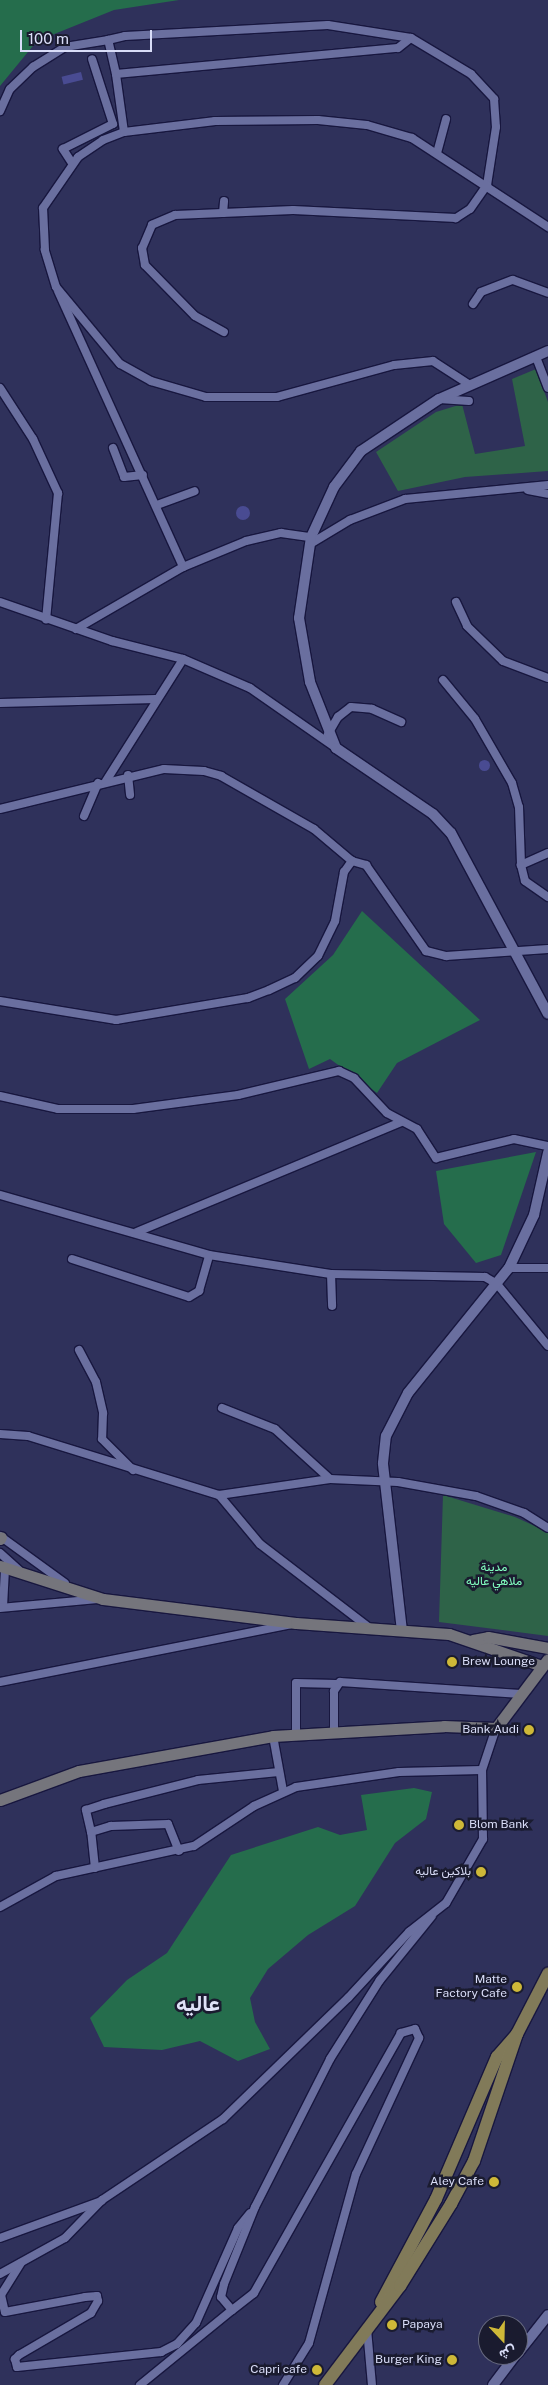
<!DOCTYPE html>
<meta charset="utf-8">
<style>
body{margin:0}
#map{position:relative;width:548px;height:2385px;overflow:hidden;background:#2f315b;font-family:"Public Sans",Vazirmatn,sans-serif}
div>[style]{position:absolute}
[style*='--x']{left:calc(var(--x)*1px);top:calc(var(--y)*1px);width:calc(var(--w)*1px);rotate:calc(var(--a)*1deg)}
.green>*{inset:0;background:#2e6348}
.forest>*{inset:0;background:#256d4c}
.water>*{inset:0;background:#494b92;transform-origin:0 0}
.round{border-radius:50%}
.roads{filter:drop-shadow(1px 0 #18173f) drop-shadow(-1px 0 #18173f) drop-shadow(0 1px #18173f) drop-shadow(0 -1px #18173f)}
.minor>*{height:8px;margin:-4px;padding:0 4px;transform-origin:4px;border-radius:4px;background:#6a6f9f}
.tertiary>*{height:10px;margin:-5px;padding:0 5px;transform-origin:5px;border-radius:5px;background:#6a6f9f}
.secondary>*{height:11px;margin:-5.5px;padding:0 5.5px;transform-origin:5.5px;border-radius:5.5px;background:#75757c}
.primary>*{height:12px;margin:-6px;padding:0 6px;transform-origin:6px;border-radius:6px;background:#817a59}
.dots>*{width:14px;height:14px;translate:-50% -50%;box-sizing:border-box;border:2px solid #1a1b2f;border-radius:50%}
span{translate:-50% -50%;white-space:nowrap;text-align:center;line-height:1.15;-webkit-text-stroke:5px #1a1b2f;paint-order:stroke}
.park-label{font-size:12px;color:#83ffc0}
.poi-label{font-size:12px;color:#d9ddf8}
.left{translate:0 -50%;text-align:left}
.right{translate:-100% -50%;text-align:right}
.town-label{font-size:22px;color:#dfe2f7;font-weight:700}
.north{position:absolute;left:478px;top:2315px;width:50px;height:50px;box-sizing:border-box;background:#1a1b2f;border:1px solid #66697f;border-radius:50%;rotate:159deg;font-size:14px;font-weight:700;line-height:20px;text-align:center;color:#d9ddf8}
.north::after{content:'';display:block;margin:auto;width:18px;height:22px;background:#ceb838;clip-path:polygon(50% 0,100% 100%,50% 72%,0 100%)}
.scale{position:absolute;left:20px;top:30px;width:132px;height:22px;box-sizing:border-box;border:2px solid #d9ddf8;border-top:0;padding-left:6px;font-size:15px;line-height:18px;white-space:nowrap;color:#d9ddf8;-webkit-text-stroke:4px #1a1b2f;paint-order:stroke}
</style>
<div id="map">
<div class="green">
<div style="clip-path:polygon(536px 369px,548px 402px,548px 471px,465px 477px,398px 491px,376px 452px,436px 412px,462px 404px,475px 454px,525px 446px,512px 379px)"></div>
<div style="clip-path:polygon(443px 1495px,515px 1517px,548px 1532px,548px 1636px,439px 1622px)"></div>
</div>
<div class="forest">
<div style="clip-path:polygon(0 0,179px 0,114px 10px,37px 41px,0 86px)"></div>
<div style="clip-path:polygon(362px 911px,480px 1020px,397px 1063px,377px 1093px,330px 1059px,309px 1069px,285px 999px,333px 955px)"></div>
<div style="clip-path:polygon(536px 1152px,501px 1255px,476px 1263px,444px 1224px,436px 1171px)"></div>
<div style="clip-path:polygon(414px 1788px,432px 1792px,426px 1819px,395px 1843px,355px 1906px,308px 1935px,268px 1969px,250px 1998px,255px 2022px,270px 2049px,238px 2061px,200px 2041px,162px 2050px,104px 2047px,90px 2018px,127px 1980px,167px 1953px,231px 1855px,318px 1827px,340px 1835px,367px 1830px,361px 1795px)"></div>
</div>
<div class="water">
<div style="left:81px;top:72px;width:8px;height:20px;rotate:76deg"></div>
<div class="round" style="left:236px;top:506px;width:14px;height:14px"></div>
<div class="round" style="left:478.5px;top:759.5px;width:11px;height:11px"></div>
</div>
<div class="roads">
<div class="minor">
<div style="--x:116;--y:74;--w:35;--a:-103"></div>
<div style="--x:108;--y:40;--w:17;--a:-13"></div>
<div style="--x:125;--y:36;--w:203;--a:-3.1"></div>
<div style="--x:328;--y:25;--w:84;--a:8.9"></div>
<div style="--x:0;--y:111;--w:24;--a:-66"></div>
<div style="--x:10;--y:89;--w:32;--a:-44"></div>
<div style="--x:33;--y:67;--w:38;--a:-32"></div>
<div style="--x:65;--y:47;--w:44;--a:-9.2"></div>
<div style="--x:124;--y:132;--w:59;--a:-97.9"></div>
<div style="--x:116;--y:74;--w:283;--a:-5.3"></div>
<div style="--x:398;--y:48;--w:16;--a:-38"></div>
<div style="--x:411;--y:38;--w:70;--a:31"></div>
<div style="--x:471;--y:74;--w:34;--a:47"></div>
<div style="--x:494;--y:99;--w:28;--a:86"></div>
<div style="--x:496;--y:127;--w:59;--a:98.8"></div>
<div style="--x:487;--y:185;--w:29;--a:125"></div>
<div style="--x:470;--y:209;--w:17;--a:147"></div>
<div style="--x:456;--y:218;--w:163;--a:-177.2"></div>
<div style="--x:293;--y:210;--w:118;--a:177.6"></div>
<div style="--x:175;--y:215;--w:25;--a:157"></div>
<div style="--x:152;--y:225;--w:25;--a:113"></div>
<div style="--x:142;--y:248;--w:17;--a:80"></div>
<div style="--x:145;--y:265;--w:71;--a:45.6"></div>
<div style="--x:195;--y:316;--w:33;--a:29"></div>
<div style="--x:437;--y:153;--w:35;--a:-75"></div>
<div style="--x:72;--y:163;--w:17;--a:-123"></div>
<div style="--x:63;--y:149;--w:56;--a:-26.6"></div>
<div style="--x:113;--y:124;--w:68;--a:-107.9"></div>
<div style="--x:223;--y:213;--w:12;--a:-85"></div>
<div style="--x:58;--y:291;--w:303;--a:65.6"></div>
<div style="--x:473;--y:304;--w:14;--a:-56"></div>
<div style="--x:481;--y:292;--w:34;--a:-21"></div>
<div style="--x:513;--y:280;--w:37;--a:20"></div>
<div style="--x:536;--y:357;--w:33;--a:69"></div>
<div style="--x:470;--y:385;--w:44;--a:-147"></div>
<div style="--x:433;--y:361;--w:39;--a:174"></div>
<div style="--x:394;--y:365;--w:121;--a:164.7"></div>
<div style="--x:277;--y:397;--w:71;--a:180"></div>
<div style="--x:206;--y:397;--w:57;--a:-163.8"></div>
<div style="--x:151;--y:381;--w:35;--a:-151"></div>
<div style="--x:120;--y:364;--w:100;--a:-129.7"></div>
<div style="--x:56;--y:287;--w:39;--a:-107"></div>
<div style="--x:45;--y:250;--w:42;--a:-92.7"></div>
<div style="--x:43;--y:208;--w:62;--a:-55.5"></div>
<div style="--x:78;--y:157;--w:30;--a:-34"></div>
<div style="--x:103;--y:140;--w:22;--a:-21"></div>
<div style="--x:124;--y:132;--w:92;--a:-6.9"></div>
<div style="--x:215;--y:121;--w:103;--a:-0.6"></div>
<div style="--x:318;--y:120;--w:49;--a:5.8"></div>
<div style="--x:367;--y:125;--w:47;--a:16.1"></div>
<div style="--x:412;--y:138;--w:163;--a:33.2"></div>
<div style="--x:0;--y:388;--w:61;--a:57.1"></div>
<div style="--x:33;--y:439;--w:60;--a:65.2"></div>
<div style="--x:58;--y:493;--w:127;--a:95.4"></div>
<div style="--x:439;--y:399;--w:30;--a:4"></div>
<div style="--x:113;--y:448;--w:31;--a:69"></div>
<div style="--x:124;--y:477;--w:19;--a:-6"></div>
<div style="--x:528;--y:490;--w:20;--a:11"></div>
<div style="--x:157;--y:505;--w:40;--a:-20.2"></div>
<div style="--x:310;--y:544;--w:47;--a:-31"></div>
<div style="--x:350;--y:520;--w:59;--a:-20.9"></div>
<div style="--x:405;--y:499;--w:144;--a:-5.6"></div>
<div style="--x:0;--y:602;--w:119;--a:19.2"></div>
<div style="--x:112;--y:641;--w:73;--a:14.2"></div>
<div style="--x:183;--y:659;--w:73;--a:23.4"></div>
<div style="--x:250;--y:688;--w:105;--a:34.9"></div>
<div style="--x:456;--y:602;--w:26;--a:65"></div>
<div style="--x:467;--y:626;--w:50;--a:44.2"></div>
<div style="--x:503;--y:661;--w:48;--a:20.7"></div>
<div style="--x:76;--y:629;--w:124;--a:-30.1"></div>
<div style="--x:183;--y:567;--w:68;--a:-22.4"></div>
<div style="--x:246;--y:541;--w:36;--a:-13"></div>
<div style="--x:281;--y:533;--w:30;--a:8"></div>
<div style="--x:443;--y:680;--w:50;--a:50.6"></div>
<div style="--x:475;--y:719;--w:74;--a:60"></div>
<div style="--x:512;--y:783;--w:25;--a:74"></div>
<div style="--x:519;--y:807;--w:58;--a:88"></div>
<div style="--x:0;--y:703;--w:156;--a:-1.5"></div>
<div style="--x:328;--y:734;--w:20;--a:-60"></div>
<div style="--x:338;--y:717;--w:16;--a:-38"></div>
<div style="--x:351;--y:707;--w:21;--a:5"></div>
<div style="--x:372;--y:709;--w:32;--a:24"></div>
<div style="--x:128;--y:775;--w:20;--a:84"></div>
<div style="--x:106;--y:781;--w:144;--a:-57.7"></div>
<div style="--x:0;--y:809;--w:169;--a:-13.7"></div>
<div style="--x:164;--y:769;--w:40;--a:2.9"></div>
<div style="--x:204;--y:771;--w:18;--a:16"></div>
<div style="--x:221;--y:776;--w:107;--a:29.7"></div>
<div style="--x:314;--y:829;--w:50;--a:40.1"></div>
<div style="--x:352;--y:861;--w:15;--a:16"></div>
<div style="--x:366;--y:865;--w:105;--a:55.1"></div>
<div style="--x:426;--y:951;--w:21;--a:14"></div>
<div style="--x:446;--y:956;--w:102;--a:-3.9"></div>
<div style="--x:84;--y:816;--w:36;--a:-67"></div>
<div style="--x:548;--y:853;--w:30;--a:156"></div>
<div style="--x:521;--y:865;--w:16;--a:76"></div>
<div style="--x:525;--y:881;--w:28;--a:35"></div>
<div style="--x:0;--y:1001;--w:118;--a:9.3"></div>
<div style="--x:116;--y:1020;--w:134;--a:-9.5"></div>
<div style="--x:248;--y:998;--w:22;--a:-21"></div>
<div style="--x:269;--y:990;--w:29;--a:-25"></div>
<div style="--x:295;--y:978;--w:32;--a:-44"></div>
<div style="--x:318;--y:956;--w:39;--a:-64"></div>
<div style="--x:335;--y:921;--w:50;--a:-79.6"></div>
<div style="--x:344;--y:872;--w:14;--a:-54"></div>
<div style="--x:0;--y:1096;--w:59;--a:12.6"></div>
<div style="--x:58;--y:1109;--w:75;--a:0"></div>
<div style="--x:133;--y:1109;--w:106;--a:-7.6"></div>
<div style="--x:238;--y:1095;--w:104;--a:-13.4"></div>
<div style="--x:339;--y:1071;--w:17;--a:25"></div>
<div style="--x:354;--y:1078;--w:48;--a:46.7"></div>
<div style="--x:387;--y:1113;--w:34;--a:28"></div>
<div style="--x:417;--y:1129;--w:35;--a:57"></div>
<div style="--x:436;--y:1158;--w:80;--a:-13.7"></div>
<div style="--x:514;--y:1139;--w:35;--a:12"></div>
<div style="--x:0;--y:1195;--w:217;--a:16"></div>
<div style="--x:209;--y:1255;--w:123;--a:8.9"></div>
<div style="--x:331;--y:1274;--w:154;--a:1.1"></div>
<div style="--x:485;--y:1277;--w:14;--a:30"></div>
<div style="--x:497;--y:1284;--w:80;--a:50.6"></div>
<div style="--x:137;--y:1232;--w:286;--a:-22.6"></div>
<div style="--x:72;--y:1259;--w:123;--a:18"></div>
<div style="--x:189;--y:1297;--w:12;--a:-31"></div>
<div style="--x:199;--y:1291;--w:37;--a:-74"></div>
<div style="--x:509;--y:1268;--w:39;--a:0"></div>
<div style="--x:331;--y:1274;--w:32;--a:88"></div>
<div style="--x:79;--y:1350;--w:36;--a:62"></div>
<div style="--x:96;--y:1382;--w:32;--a:77"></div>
<div style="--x:103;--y:1413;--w:26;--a:92"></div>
<div style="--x:102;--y:1439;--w:44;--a:45"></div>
<div style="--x:222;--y:1408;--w:57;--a:21.6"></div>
<div style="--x:275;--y:1429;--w:74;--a:42.3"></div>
<div style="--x:0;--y:1434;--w:28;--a:4"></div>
<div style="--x:28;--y:1436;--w:200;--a:17.2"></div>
<div style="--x:219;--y:1495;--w:112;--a:-8.2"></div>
<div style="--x:330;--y:1479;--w:68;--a:2.5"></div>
<div style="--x:398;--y:1482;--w:79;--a:10.2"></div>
<div style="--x:476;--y:1496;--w:51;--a:19.5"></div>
<div style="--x:524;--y:1513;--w:28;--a:32"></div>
<div style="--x:219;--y:1495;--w:64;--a:50.1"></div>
<div style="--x:260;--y:1544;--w:136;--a:37.5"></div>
<div style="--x:0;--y:1536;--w:80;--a:35.9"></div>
<div style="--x:0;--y:1553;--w:25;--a:42"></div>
<div style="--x:3;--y:1607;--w:39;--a:-87"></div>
<div style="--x:0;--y:1608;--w:98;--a:-5.2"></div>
<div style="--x:0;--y:1682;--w:295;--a:-11.2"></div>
<div style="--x:334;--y:1730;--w:39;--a:-90"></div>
<div style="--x:334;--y:1691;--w:11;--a:-56"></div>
<div style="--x:340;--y:1682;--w:181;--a:3.8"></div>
<div style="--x:296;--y:1733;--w:50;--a:-90"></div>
<div style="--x:296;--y:1683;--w:41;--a:1.4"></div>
<div style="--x:273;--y:1736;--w:56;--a:79.7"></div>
<div style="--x:91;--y:1832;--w:23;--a:-103"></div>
<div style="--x:86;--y:1810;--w:19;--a:-18"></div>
<div style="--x:104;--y:1804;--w:97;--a:-14.3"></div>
<div style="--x:198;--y:1780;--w:81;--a:-5.6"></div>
<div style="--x:95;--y:1868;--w:36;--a:-96"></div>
<div style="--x:91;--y:1832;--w:21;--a:-17"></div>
<div style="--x:111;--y:1826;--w:57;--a:-2"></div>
<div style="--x:168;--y:1824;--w:29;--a:68"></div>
<div style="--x:0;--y:1907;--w:64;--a:-29"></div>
<div style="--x:56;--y:1876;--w:141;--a:-12.3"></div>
<div style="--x:194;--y:1846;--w:72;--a:-33.7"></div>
<div style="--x:254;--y:1806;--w:46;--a:-24.3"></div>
<div style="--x:296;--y:1787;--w:104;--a:-8.3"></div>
<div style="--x:399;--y:1772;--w:83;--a:-1.4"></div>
<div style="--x:0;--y:2238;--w:108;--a:-20.1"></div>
<div style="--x:21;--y:2263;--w:38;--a:122"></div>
<div style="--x:1;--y:2295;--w:17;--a:77"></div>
<div style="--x:5;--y:2312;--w:81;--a:-10.6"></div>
<div style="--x:85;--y:2297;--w:12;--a:-5"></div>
<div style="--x:97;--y:2296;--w:5;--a:79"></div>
<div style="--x:98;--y:2301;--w:14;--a:120"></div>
<div style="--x:91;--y:2313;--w:83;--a:149.7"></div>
<div style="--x:19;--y:2355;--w:6;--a:135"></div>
<div style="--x:15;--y:2359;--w:8;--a:76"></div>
<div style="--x:17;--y:2367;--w:145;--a:-5.9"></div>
<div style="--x:161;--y:2352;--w:18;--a:-27"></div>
<div style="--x:177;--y:2344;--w:28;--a:-48"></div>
<div style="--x:196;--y:2323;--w:104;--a:-66.1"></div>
<div style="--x:238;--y:2228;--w:19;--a:-51"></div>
<div style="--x:0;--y:2274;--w:74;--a:-29"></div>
<div style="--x:65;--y:2238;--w:53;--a:-45.8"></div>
<div style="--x:102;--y:2200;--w:146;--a:-33.8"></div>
<div style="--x:223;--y:2119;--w:174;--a:-44.1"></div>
<div style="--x:348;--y:1998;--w:90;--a:-47.3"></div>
<div style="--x:409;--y:1932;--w:47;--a:-38.1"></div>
<div style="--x:446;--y:1903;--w:74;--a:-60"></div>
<div style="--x:483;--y:1839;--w:69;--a:-90.8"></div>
<div style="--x:482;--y:1770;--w:44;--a:-71.6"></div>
<div style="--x:367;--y:2329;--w:56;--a:84.9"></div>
<div style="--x:140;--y:2385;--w:119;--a:-39.2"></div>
<div style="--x:283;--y:2385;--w:49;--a:-58.2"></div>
<div style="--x:309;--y:2343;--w:175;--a:-74.5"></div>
<div style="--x:356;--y:2174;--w:150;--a:-65.1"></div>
<div style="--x:419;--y:2038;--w:10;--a:-114"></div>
<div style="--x:415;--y:2029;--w:15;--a:164"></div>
<div style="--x:401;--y:2033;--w:299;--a:119.5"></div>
<div style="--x:254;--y:2293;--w:28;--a:142"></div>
<div style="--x:232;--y:2310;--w:17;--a:-130"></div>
<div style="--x:221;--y:2297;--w:13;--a:-77"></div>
<div style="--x:224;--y:2284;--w:83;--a:-68.1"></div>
<div style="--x:255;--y:2207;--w:166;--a:-63.1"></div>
<div style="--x:330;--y:2059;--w:93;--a:-57.7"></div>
<div style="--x:380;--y:1980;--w:82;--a:-50.9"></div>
</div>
<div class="tertiary">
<div style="--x:548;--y:351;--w:119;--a:156.2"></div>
<div style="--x:439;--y:399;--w:94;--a:146.3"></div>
<div style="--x:361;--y:451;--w:45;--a:126.9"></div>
<div style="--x:334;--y:487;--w:55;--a:114.7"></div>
<div style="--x:311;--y:537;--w:82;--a:98.4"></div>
<div style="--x:299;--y:618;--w:65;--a:80.2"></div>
<div style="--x:310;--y:682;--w:71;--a:68.5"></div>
<div style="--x:336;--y:748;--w:117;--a:34.2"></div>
<div style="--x:433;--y:814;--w:26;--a:47"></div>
<div style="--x:451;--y:833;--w:205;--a:61.8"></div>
<div style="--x:402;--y:1631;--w:169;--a:-96.5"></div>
<div style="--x:383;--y:1463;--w:27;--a:-84"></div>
<div style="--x:386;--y:1436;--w:48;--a:-62.9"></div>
<div style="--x:408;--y:1393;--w:161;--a:-51.1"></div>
<div style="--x:509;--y:1268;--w:59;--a:-64.7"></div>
<div style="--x:534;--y:1215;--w:64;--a:-77.3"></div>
<div style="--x:518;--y:2353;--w:48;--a:-51.7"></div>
<div style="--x:493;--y:2385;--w:38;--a:-53"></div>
</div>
<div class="secondary">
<div style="--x:0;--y:1539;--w:2;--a:-63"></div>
<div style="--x:0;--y:1566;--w:108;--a:17.8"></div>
<div style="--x:103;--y:1599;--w:194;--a:7.1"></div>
<div style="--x:296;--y:1623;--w:153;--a:4.1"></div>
<div style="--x:449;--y:1634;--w:98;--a:19"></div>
<div style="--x:473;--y:1640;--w:15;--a:-11"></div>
<div style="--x:488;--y:1637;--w:61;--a:10.4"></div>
<div style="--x:0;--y:1800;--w:84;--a:-20.2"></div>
<div style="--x:79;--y:1771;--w:197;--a:-10.2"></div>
<div style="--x:273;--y:1736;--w:171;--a:-3.3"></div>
<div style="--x:444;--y:1726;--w:52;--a:2.2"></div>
<div style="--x:496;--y:1728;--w:86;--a:-53"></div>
</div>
<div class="primary">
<div style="--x:381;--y:2302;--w:117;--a:-61.9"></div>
<div style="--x:436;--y:2199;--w:155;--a:-66.8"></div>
<div style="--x:497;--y:2057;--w:30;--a:-49"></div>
<div style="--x:517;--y:2034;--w:68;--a:-62.7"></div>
<div style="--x:325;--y:2385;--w:124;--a:-52.9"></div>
<div style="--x:400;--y:2286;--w:97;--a:-58.1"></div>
<div style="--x:451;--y:2204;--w:49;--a:-61.9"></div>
<div style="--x:474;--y:2161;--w:134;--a:-71.3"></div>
</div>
</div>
<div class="dots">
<div style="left:452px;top:1662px;background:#ceb838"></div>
<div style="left:529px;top:1730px;background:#ceb838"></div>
<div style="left:459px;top:1825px;background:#ceb838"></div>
<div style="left:481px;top:1872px;background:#ceb838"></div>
<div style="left:517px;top:1987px;background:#ceb838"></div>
<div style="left:494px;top:2182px;background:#ceb838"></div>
<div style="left:392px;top:2325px;background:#ceb838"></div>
<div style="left:452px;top:2360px;background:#ceb838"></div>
<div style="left:317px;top:2370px;background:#ceb838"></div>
</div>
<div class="park-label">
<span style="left:494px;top:1575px">مدينة<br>ملاهي عاليه</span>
</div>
<div class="poi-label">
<span class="left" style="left:462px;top:1662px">Brew Lounge</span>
<span class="right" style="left:519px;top:1730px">Bank Audi</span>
<span class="left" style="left:469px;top:1825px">Blom Bank</span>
<span class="right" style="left:471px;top:1872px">بلاكين عاليه</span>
<span class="right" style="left:507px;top:1987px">Matte<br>Factory Cafe</span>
<span class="right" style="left:484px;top:2182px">Aley Cafe</span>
<span class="left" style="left:402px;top:2325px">Papaya</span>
<span class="right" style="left:442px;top:2360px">Burger King</span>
<span class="right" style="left:307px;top:2370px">Capri cafe</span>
</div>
<div class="town-label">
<span style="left:198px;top:2004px">عاليه</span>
</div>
<div class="north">ش</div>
<div class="scale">100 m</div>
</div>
